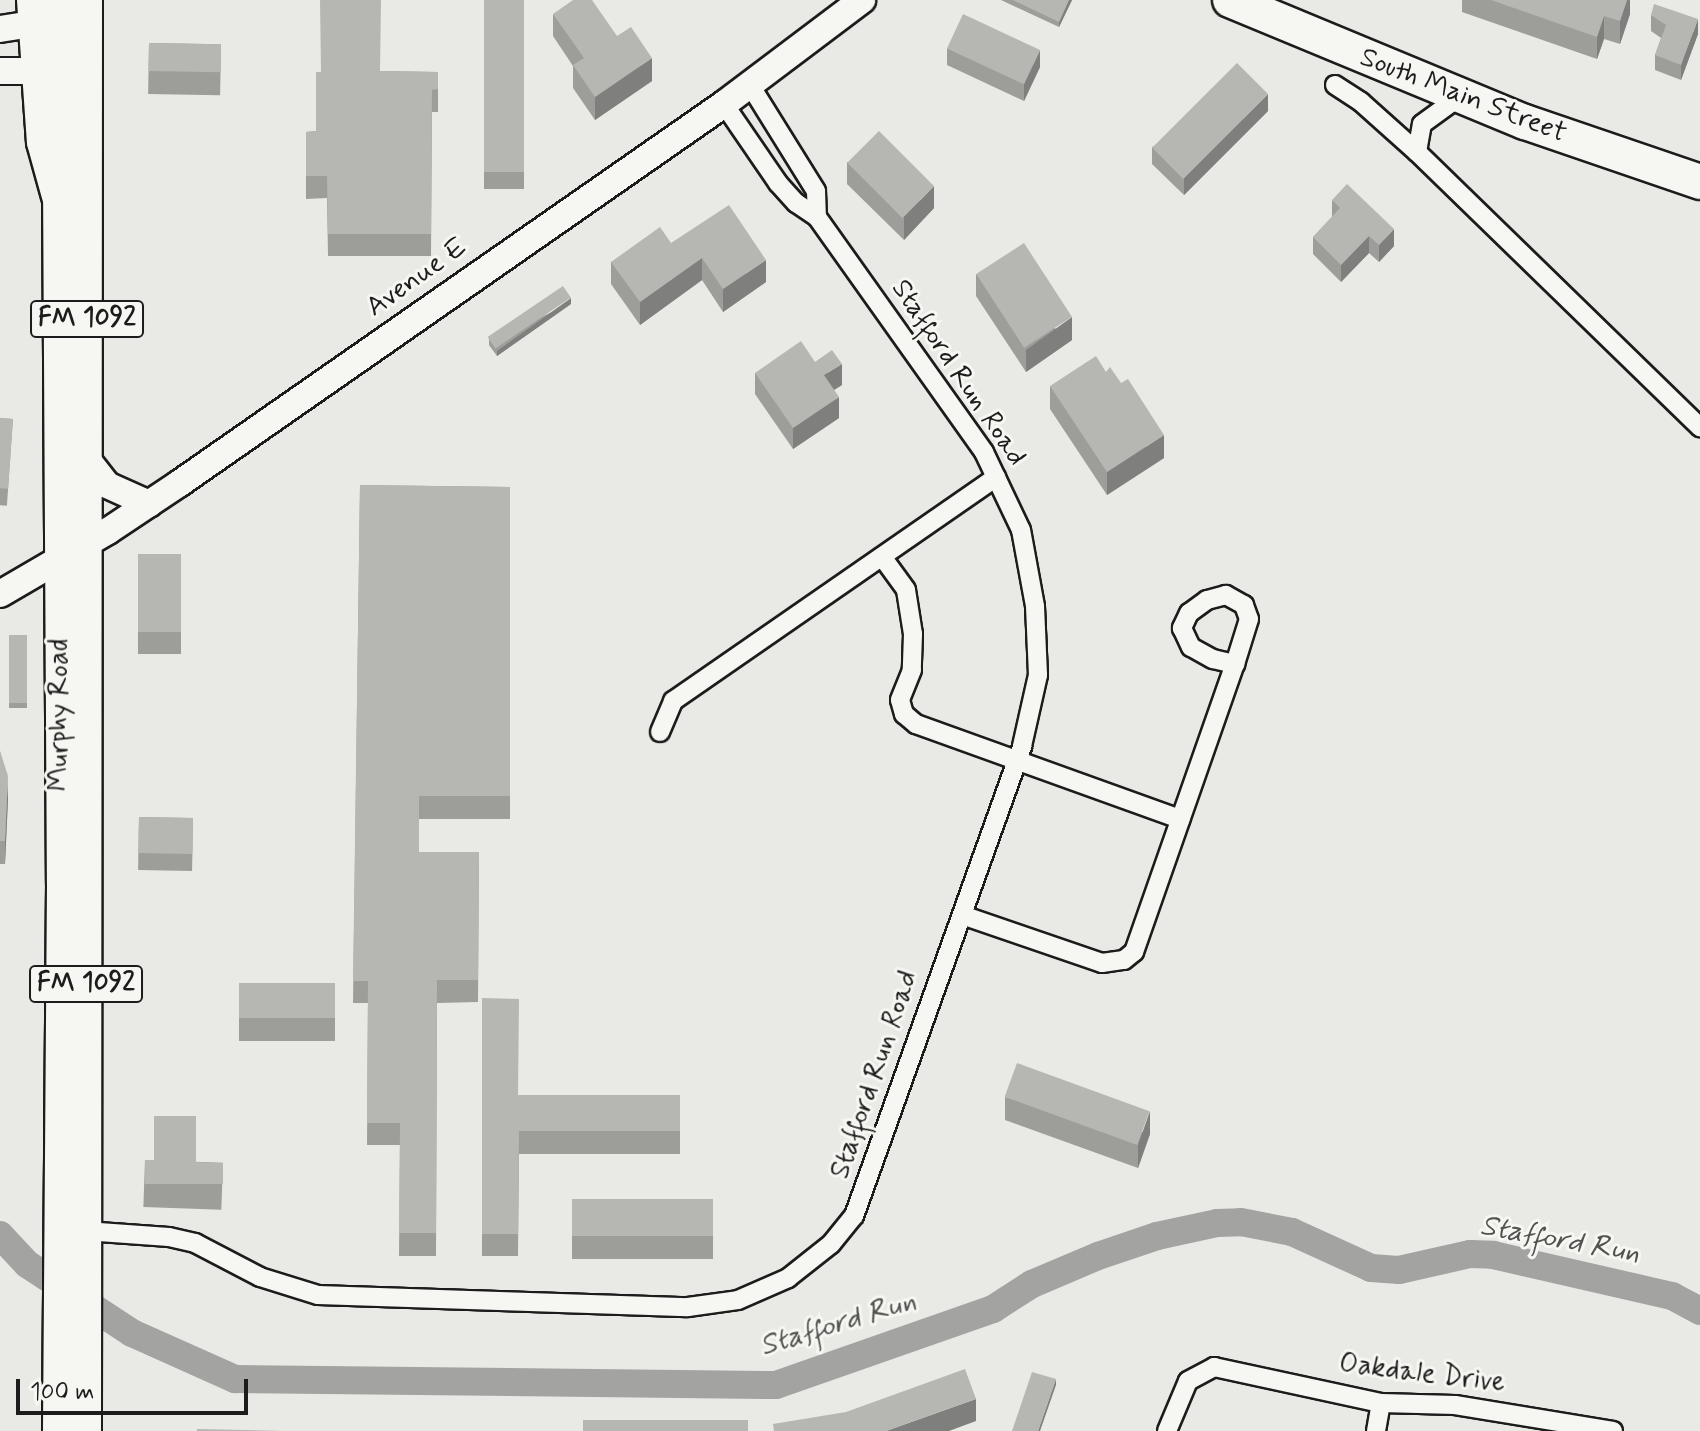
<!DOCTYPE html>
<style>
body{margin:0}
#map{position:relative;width:1700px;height:1431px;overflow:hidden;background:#e9e9e5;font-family:Mynerve,sans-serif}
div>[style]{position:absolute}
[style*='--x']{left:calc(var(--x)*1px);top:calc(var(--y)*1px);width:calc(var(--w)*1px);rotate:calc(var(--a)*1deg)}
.river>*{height:28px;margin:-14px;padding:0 14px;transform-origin:14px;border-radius:14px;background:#a3a3a1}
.roads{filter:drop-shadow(2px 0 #1c1c1c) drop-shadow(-2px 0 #1c1c1c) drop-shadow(0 2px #1c1c1c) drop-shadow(0 -2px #1c1c1c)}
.street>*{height:18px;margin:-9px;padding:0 9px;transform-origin:9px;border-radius:9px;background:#f6f6f2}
.secondary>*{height:26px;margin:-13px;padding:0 13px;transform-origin:13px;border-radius:13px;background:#f6f6f2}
.primary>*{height:30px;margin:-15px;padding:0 15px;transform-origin:15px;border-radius:15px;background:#f6f6f2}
.highway>*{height:34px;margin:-17px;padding:0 17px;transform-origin:17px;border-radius:17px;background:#f6f6f2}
.wall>*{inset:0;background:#9d9d9a;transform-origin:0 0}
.shaded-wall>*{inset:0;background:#7f7f7d}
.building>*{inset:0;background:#b6b6b3;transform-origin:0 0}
span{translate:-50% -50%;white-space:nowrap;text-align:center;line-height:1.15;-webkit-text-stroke:6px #f6f6f2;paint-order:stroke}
.shield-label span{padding:2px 6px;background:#f6f6f2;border:2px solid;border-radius:6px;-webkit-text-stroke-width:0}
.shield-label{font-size:26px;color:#1c1c1c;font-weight:700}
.street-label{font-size:28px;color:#1c1c1c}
.water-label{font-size:30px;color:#525251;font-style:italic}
.scale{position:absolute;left:16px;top:1379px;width:232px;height:36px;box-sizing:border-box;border:4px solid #1c1c1c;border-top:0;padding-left:10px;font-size:24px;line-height:28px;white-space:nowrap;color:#1c1c1c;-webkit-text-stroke:6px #f6f6f2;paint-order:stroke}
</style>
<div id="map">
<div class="river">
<div style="--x:0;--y:1235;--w:40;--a:47"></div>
<div style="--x:27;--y:1264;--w:126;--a:33.3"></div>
<div style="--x:132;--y:1333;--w:113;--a:24.1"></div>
<div style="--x:235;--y:1379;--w:541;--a:0.64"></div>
<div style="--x:776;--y:1385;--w:230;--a:-19.3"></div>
<div style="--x:993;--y:1309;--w:46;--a:-32.7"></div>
<div style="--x:1032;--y:1284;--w:72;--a:-23"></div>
<div style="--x:1098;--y:1256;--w:62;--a:-18.7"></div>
<div style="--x:1157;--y:1236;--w:61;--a:-12.2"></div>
<div style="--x:1217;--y:1223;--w:24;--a:-2"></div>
<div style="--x:1241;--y:1222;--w:52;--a:11.1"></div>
<div style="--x:1292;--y:1232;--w:87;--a:24.5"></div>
<div style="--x:1371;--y:1268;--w:28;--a:4"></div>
<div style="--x:1399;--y:1270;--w:73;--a:-12.7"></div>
<div style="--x:1470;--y:1254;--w:23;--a:2"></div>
<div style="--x:1493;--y:1255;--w:184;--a:12.9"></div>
<div style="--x:1672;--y:1296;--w:32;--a:28"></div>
</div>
<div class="roads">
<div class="street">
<div style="--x:750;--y:85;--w:125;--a:58.1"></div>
<div style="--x:816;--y:191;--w:26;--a:88"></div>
<div style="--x:1335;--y:85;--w:31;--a:33"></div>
<div style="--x:1361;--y:102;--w:75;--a:41.8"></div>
<div style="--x:1417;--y:152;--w:395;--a:44.2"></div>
<div style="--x:1417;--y:152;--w:28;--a:-80"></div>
<div style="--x:1422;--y:124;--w:46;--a:-36.1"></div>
<div style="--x:883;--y:558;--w:39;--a:54"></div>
<div style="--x:906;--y:590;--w:45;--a:81"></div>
<div style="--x:913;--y:634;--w:36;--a:92"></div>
<div style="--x:912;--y:670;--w:32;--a:112"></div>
<div style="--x:900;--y:700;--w:15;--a:74"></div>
<div style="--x:904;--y:714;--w:16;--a:40"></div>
<div style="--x:916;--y:724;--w:281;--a:19.8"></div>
<div style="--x:660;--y:732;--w:34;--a:-67"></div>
<div style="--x:673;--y:701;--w:393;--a:-34.7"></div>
<div style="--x:962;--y:915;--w:148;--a:18.9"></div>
<div style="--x:1102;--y:963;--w:22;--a:-8"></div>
<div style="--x:1124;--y:960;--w:13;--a:-39"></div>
<div style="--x:1134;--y:952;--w:305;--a:-70.7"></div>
<div style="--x:1235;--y:664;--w:47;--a:-72.7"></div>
<div style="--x:1249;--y:619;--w:15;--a:-110"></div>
<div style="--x:1244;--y:605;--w:21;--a:-151"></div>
<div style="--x:1226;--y:595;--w:20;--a:165"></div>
<div style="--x:1207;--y:600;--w:22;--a:144"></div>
<div style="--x:1189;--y:613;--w:17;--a:115"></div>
<div style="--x:1182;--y:628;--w:21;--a:65"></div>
<div style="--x:1191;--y:647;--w:25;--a:29"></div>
<div style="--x:1213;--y:659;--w:23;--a:13"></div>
<div style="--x:85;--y:1231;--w:84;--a:4.1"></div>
<div style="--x:169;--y:1237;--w:27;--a:13"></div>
<div style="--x:195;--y:1243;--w:73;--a:27.6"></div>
<div style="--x:260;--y:1277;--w:61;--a:17.2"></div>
<div style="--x:318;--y:1295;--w:370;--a:1.9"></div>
<div style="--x:688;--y:1307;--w:50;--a:-8"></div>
<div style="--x:738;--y:1300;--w:55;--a:-23.7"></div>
<div style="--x:788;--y:1278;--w:55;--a:-38.3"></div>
<div style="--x:831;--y:1244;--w:36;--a:-51"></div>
<div style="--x:854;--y:1216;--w:499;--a:-70.3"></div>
<div style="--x:1022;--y:746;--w:73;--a:-77.3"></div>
<div style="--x:1038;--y:675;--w:69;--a:-92.5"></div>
<div style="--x:1035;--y:606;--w:77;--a:-100.4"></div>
<div style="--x:1021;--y:530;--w:86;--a:-115.4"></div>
<div style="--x:984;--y:452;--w:288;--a:-125.4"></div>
<div style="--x:817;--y:217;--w:25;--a:-146"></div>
<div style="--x:796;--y:203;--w:27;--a:-132"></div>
<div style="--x:778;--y:183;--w:96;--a:-124.4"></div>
<div style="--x:1167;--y:1431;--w:54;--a:-67.2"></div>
<div style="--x:1188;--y:1381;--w:30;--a:-28"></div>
<div style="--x:1214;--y:1367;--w:171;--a:12.2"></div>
<div style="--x:1381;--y:1403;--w:74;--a:1.5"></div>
<div style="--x:1455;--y:1405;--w:160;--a:9.3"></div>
<div style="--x:1376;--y:1431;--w:28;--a:-80"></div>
</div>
<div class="secondary">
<div style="--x:0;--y:29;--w:24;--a:-9"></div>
<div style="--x:24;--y:25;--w:13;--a:-29"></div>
<div style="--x:0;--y:71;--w:39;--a:0"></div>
<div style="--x:86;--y:458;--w:34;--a:52"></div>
<div style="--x:107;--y:485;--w:46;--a:24.3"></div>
<div style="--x:0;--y:594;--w:125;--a:-30.3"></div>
<div style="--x:108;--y:531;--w:87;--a:-33.7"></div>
<div style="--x:180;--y:483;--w:663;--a:-34.86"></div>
<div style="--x:724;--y:104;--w:173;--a:-37"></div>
</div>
<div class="primary">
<div style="--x:57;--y:0;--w:884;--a:89.68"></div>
<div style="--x:62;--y:884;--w:547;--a:90.42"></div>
<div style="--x:86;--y:1431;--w:1431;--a:-89.96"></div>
</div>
<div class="highway">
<div style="--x:34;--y:0;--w:142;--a:86"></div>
<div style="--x:44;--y:142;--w:56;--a:74.5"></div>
<div style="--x:1230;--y:0;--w:319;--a:22.5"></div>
<div style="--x:1525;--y:122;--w:185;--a:18.9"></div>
</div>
</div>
<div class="wall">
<div style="left:484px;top:0;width:40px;height:189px"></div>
<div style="clip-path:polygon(1001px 0,1072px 0,1059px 27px)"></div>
<div style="clip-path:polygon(1462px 0,1630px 0,1630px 14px,1620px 44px,1604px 39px,1597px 59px,1462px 12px)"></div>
<div style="clip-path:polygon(553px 14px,617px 36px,652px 81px,595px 120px,573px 88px,573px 66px,553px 36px)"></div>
<div style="clip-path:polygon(1651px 15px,1698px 34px,1681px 80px,1655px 70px,1655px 55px,1661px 38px,1651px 31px)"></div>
<div style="left:149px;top:43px;width:72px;height:51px;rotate:1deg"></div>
<div style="clip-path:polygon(947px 48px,1040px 67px,1024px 101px,947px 65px)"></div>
<div style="clip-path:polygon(381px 71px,438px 72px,438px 112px,432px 112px,431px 256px,328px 256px,327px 198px,306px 199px,306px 132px,316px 131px)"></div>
<div style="clip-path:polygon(1268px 111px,1184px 195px,1152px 164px,1152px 147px)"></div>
<div style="clip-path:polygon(847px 162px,934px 208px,904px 240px,847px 184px)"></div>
<div style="clip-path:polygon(1332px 200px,1394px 246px,1379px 262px,1369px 253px,1341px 282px,1313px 254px,1313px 237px,1332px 217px)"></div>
<div style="clip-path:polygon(671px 243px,766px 282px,723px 312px,702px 280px,640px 325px,611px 284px,611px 262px)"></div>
<div style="clip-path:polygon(976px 274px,1072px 340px,1026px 372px,976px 296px)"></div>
<div style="clip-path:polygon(571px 304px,497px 356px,489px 345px,489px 339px)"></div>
<div style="clip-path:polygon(815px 362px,842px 385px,834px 390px,839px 418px,793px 449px,755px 394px,755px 373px)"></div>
<div style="clip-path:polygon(1050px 386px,1164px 458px,1107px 495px,1050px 409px)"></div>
<div style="left:0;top:418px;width:13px;height:87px;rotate:4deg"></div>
<div style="clip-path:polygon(360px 485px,510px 487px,510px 819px,419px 819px,419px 852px,479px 852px,478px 1002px,437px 1003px,436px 1256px,399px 1256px,400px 1145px,367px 1145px,368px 1003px,353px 1003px)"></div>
<div style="left:138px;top:554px;width:43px;height:100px"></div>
<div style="left:9px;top:635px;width:18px;height:73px"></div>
<div style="clip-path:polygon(0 751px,8px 799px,5px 864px,0 864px)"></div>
<div style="left:139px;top:817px;width:54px;height:53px;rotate:1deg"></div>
<div style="left:239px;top:983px;width:96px;height:58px"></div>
<div style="clip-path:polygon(482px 998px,518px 1095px,680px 1095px,680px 1154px,519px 1154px,518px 1256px,482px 1256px)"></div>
<div style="clip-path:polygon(1005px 1097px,1150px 1134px,1138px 1168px,1005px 1120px)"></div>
<div style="left:145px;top:1160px;width:78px;height:47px;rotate:2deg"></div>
<div style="left:572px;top:1199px;width:141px;height:60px"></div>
</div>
<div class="shaded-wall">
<div style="clip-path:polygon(1069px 0,1072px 0,1059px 27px,1059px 22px)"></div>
<div style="clip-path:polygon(1627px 0,1630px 0,1630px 14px,1620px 44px,1620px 21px)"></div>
<div style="clip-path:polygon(1604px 16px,1604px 39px,1597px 59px,1597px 37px)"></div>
<div style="clip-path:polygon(1698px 19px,1698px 34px,1681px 80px,1681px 65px)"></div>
<div style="clip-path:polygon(1040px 50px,1040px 67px,1024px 101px,1024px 84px)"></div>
<div style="clip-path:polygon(652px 58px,652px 81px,595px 120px,595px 97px)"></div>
<div style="clip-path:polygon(1268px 94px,1268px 111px,1184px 195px,1184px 178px)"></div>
<div style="clip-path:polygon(934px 186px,934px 208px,904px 240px,904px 217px)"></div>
<div style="clip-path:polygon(1394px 229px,1394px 246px,1379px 262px,1379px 245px)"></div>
<div style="clip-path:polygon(1369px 236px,1369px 253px,1341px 282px,1341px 265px)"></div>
<div style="clip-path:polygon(702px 258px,702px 280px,640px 325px,640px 302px)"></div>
<div style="clip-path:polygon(766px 260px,766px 282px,723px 312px,723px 289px)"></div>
<div style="clip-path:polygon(571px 298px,571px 304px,497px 356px,497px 351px)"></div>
<div style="clip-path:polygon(1072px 317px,1072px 340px,1026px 372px,1026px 350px)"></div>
<div style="clip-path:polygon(842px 364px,842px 385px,824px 396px,824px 375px)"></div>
<div style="clip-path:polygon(839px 397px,839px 418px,793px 449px,793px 428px)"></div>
<div style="clip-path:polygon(1164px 435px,1164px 458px,1107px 495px,1107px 472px)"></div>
<div style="clip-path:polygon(8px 776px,8px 799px,5px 864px,5px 841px)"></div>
<div style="clip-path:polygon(1150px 1111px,1150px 1134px,1138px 1168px,1138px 1145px)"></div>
<div style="clip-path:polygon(1056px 1379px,1056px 1385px,1040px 1431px,1038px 1431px)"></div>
<div style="clip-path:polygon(976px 1399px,976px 1421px,949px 1431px,886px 1431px)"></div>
</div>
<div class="building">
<div style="clip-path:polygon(320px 0,381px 0,380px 71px,438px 72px,438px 89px,432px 90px,431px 234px,328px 234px,327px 176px,306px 176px,306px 132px,316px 131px,316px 72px,321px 72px)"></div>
<div style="left:484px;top:0;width:40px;height:172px"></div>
<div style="clip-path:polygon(573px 0,592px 0,617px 36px,631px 27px,652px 58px,595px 97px,573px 65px,584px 58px,553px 14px)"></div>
<div style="clip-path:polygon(1013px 0,1069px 0,1059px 22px)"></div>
<div style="clip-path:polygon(1491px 0,1627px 0,1620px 21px,1604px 16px,1597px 37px)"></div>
<div style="clip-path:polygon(1654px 4px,1698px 19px,1681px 65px,1655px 55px,1666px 25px,1651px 15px)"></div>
<div style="left:963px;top:14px;width:85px;height:38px;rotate:25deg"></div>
<div style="left:149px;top:43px;width:72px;height:28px;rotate:1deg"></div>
<div style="left:1237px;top:63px;width:44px;height:120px;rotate:45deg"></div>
<div style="left:879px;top:131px;width:78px;height:45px;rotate:45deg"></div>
<div style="clip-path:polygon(1347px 184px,1394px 229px,1379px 245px,1369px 236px,1341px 265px,1313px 237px,1340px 208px,1332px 200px)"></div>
<div style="clip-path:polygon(729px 205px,766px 260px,723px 289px,702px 258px,640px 302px,611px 262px,660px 227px,671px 243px)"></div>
<div style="left:1024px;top:243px;width:88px;height:57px;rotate:57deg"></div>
<div style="left:563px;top:286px;width:14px;height:91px;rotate:56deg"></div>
<div style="clip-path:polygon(801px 341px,815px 362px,832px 350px,842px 364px,824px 375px,839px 397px,793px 428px,755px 373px)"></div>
<div style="clip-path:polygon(1096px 356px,1106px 372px,1110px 367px,1121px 383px,1128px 379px,1164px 435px,1107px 472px,1050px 386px)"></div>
<div style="left:0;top:418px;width:13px;height:70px;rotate:4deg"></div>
<div style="clip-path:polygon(360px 485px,510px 487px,510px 796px,419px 796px,419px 852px,479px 852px,478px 980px,437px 980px,436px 1233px,399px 1233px,400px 1123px,367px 1123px,368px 981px,353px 981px)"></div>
<div style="left:138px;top:554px;width:43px;height:78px"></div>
<div style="left:9px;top:635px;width:18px;height:68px"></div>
<div style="clip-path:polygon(0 751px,8px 776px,5px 841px,0 841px)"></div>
<div style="left:139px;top:817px;width:54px;height:36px;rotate:1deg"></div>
<div style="left:239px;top:983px;width:96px;height:35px"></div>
<div style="clip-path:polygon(482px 998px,519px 999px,518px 1095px,680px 1095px,680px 1131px,519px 1131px,518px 1234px,482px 1234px)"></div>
<div style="left:1017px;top:1063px;width:141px;height:36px;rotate:20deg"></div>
<div style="clip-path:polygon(154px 1116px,196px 1116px,196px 1162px,223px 1163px,223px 1184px,145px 1184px,145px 1160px,154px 1160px)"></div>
<div style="left:572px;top:1199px;width:141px;height:37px"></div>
<div style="clip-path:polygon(965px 1369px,976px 1399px,886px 1431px,774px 1431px,773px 1424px,846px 1412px)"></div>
<div style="clip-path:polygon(1032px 1372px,1056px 1379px,1038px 1431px,1012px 1431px)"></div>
<div style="left:583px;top:1420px;width:165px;height:11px"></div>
<div style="clip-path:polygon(197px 1429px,283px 1431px,197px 1431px)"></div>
</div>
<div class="shield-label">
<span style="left:87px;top:319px">FM 1092</span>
<span style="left:86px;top:984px">FM 1092</span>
</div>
<div class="street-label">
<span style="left:1463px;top:96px;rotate:21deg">South Main Street</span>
<span style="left:417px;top:278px;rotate:-35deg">Avenue E</span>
<span style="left:958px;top:373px;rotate:56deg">Stafford Run Road</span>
<span style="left:60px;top:715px;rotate:-90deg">Murphy Road</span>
<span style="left:875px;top:1075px;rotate:-71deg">Stafford Run Road</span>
<span style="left:1422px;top:1374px;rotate:7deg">Oakdale Drive</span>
</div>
<div class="water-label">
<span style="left:1560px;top:1240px;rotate:10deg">Stafford Run</span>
<span style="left:838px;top:1324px;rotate:-17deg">Stafford Run</span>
</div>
<div class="scale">100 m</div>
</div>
